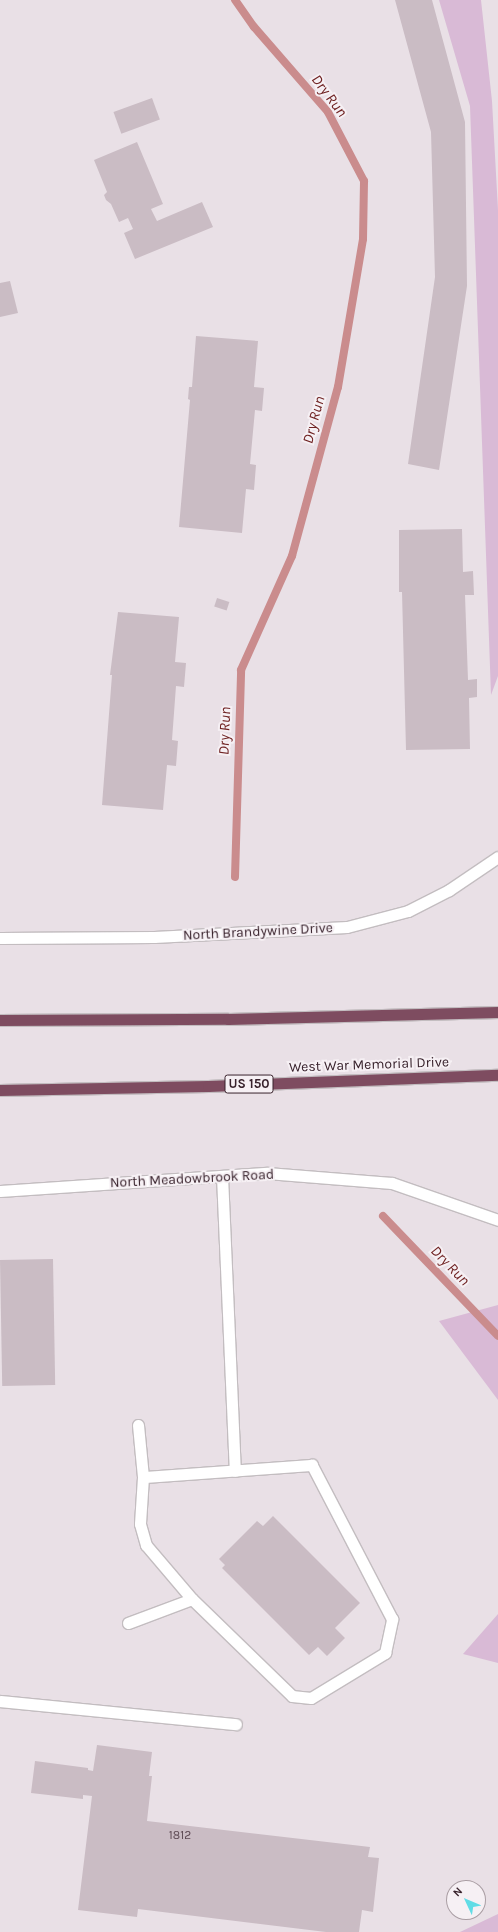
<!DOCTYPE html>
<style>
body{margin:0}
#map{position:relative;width:498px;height:1932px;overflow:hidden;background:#e9e0e6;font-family:Karla,sans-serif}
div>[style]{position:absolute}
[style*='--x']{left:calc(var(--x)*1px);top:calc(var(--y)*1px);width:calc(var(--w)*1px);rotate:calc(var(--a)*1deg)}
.green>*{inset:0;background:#d9bad6}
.stream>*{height:8px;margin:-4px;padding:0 4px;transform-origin:4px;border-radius:4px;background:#ca8c8d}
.building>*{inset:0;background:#cabcc4;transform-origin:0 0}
.roads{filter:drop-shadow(1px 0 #c3bdc0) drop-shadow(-1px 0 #c3bdc0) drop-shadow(0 1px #c3bdc0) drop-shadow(0 -1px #c3bdc0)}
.service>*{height:11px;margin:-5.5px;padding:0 5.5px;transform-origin:5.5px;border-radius:5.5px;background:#fff}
.tertiary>*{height:11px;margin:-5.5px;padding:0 5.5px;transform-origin:5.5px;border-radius:5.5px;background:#fff}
.trunk>*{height:11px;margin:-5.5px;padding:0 5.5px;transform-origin:5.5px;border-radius:5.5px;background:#7e4c60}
span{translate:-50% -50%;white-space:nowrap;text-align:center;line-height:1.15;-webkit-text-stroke:4px #f6f0f4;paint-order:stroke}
.number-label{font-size:12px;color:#5c4852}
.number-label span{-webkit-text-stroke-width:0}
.shield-label span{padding:1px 3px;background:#f6f0f4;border:1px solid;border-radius:3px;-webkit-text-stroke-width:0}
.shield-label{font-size:13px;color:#38222c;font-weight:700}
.street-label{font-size:14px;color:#38222c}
.water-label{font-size:15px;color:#6f2222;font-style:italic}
.north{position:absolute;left:446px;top:1880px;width:40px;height:40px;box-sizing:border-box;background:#f6f0f4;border:1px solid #aa9ea4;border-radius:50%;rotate:314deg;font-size:11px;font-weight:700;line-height:16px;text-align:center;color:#38222c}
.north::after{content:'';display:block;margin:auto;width:14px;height:18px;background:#61dce6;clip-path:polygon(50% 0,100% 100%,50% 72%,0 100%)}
</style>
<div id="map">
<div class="green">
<div style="clip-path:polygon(439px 0,481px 0,492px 101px,498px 210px,498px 676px,491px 695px,470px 106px)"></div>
<div style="clip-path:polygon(498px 1305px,498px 1400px,439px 1321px)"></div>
<div style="clip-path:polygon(498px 1614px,498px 1663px,463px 1654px)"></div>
<div style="clip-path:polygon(498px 1914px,498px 1932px,460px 1932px)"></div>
</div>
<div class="stream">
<div style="--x:235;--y:877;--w:207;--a:-88.3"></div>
<div style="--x:241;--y:670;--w:125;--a:-65.9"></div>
<div style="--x:292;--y:556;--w:175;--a:-74.8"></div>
<div style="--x:338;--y:387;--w:150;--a:-80.4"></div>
<div style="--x:363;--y:239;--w:58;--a:-89"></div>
<div style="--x:364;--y:181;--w:78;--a:-117.6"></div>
<div style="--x:328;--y:112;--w:113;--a:-131"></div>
<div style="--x:254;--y:27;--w:33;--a:-125"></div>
<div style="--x:383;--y:1216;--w:166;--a:46.2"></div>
</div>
<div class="building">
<div style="clip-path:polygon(395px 0,432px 0,465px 122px,467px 286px,439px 470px,408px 464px,435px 277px,431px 132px)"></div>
<div style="left:152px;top:98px;width:23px;height:41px;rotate:70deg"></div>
<div style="clip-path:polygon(137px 142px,163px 204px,151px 209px,157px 221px,202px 202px,213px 227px,135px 259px,124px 233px,133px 229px,128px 218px,119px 222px,111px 204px,106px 200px,104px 195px,107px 192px,94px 160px)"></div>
<div style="clip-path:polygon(10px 281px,18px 313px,0 317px,0 283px)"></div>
<div style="clip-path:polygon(196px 336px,258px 341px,254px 387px,264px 388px,262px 411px,255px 410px,250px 464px,256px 465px,254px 490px,246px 489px,242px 533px,179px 527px,190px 400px,188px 399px,189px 387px,192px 387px)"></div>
<div style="clip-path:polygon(462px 529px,463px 572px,473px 571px,474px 595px,465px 595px,468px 680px,477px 679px,477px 697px,469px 698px,470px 749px,406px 750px,402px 592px,399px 592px,399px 530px)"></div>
<div style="left:217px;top:598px;width:13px;height:9px;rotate:18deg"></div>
<div style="clip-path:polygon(118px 612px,179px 617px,175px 662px,186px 663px,184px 687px,176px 686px,172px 740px,178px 741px,176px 766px,167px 765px,163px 810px,102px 805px,112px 675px,110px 675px)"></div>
<div style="left:53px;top:1259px;width:126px;height:53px;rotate:89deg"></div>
<div style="clip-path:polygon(273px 1516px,360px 1603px,335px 1628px,345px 1638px,327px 1656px,318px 1647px,309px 1655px,222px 1568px,225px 1565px,219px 1559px,257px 1521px,263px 1526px)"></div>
<div style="clip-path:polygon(97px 1745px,152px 1752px,149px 1776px,152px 1776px,147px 1821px,370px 1847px,368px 1857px,379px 1858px,373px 1912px,362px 1910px,359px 1932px,326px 1932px,138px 1909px,137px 1917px,78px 1910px,92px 1796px,83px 1795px,83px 1799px,31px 1793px,35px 1761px,88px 1768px,88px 1770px,93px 1771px)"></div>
</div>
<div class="roads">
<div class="service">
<div style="--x:222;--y:1176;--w:295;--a:87.5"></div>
<div style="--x:138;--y:1425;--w:52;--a:84.5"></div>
<div style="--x:143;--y:1477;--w:47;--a:93.7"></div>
<div style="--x:140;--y:1524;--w:22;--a:74"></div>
<div style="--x:146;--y:1545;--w:71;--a:49.6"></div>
<div style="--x:192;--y:1599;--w:139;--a:44.1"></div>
<div style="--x:292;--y:1696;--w:19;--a:6"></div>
<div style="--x:311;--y:1698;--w:87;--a:-31.3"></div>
<div style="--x:385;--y:1653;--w:35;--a:-78"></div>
<div style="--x:392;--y:1619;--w:174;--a:-117.5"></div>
<div style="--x:312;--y:1465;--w:169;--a:175.9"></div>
<div style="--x:128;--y:1623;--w:68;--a:-20.6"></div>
<div style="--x:0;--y:1701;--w:237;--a:5.6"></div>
</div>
<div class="tertiary">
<div style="--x:0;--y:938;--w:154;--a:-0.4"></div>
<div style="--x:154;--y:937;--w:193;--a:-3"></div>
<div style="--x:347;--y:927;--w:63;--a:-14.7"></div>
<div style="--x:408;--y:911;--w:46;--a:-27.1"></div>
<div style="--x:449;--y:890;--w:59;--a:-34"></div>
<div style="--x:0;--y:1191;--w:268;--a:-3.9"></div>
<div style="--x:267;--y:1173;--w:125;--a:4.6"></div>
<div style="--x:392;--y:1183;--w:112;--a:19.2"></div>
</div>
<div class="trunk">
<div style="--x:0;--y:1020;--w:228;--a:-0.3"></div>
<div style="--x:228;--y:1019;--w:270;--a:-1.5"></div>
<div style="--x:0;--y:1090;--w:208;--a:-1.1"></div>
<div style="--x:208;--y:1086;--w:290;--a:-2.2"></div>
</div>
</div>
<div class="number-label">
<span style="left:180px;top:1836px">1812</span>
</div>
<div class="shield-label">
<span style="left:249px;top:1084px">US 150</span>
</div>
<div class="street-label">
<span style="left:258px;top:932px;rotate:-3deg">North Brandywine Drive</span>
<span style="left:369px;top:1065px;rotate:-2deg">West War Memorial Drive</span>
<span style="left:192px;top:1179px;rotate:-3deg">North Meadowbrook Road</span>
</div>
<div class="water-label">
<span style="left:329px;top:96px;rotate:53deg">Dry Run</span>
<span style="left:314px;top:420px;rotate:-75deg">Dry Run</span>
<span style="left:225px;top:731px;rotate:-88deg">Dry Run</span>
<span style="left:450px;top:1266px;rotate:46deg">Dry Run</span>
</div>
<div class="north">N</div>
</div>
